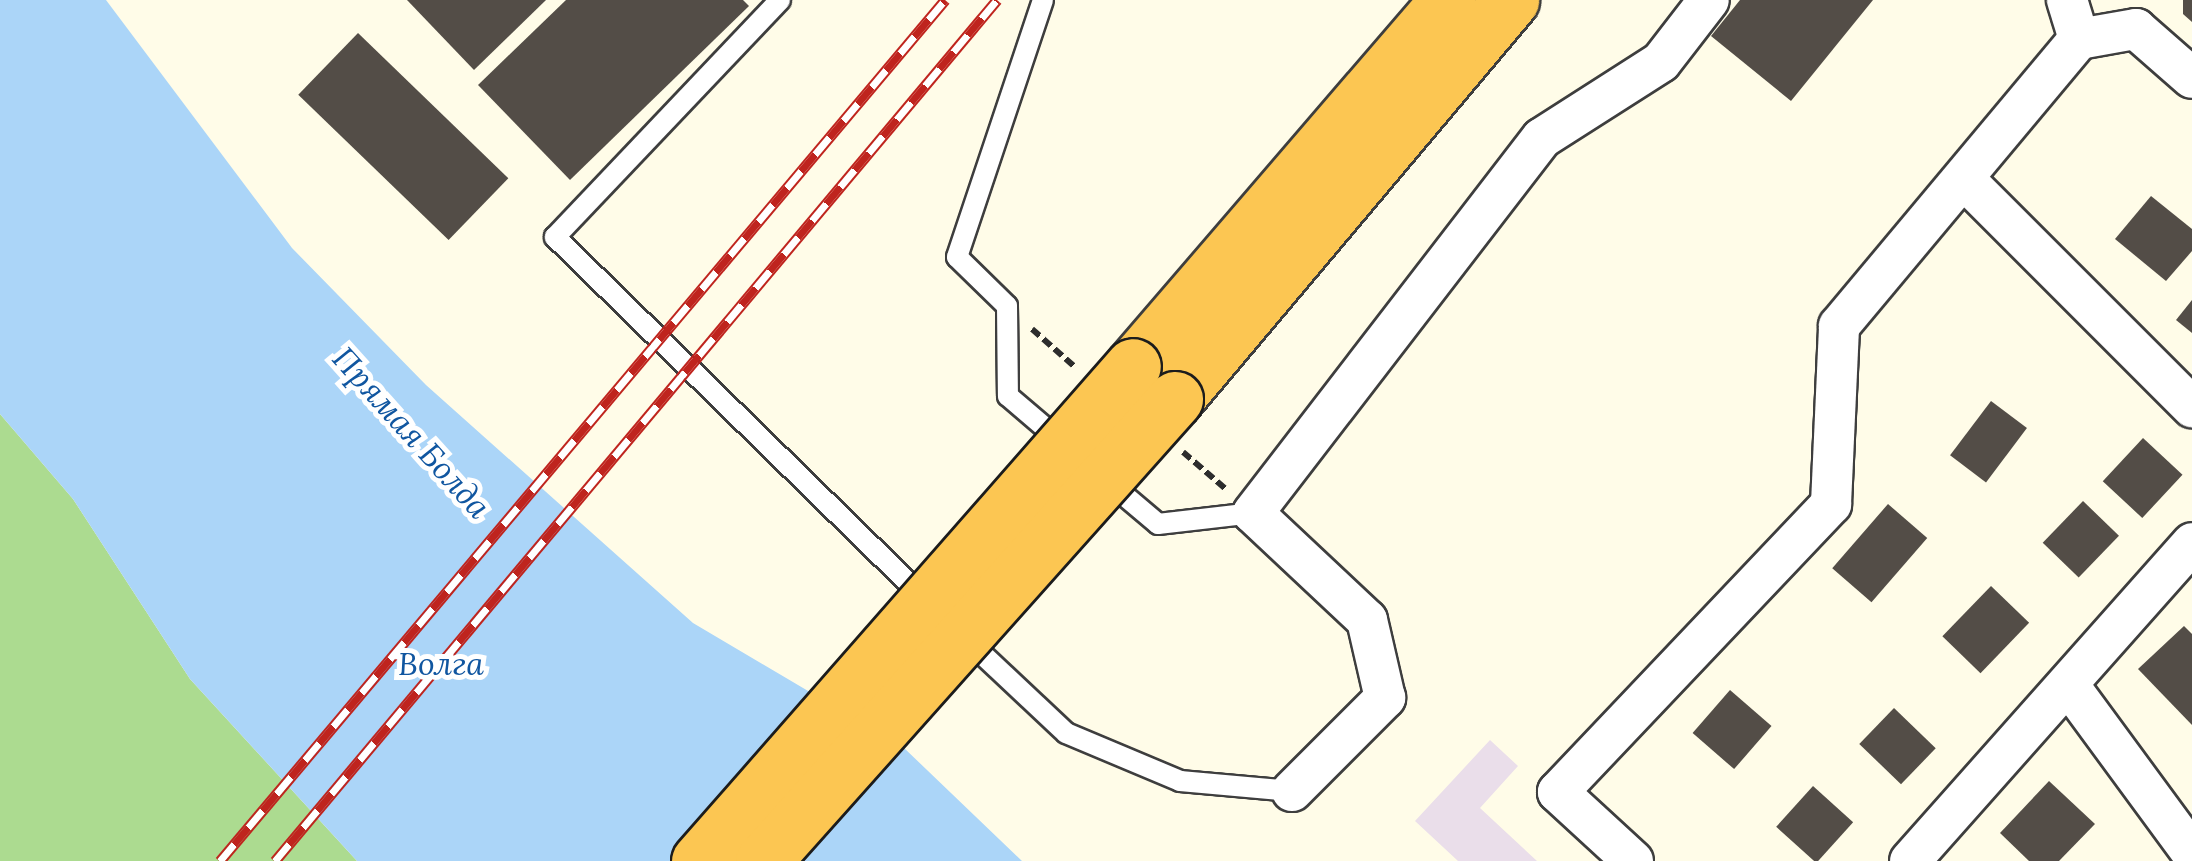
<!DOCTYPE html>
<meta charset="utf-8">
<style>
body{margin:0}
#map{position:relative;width:2192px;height:861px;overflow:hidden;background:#fffce8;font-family:Lora,serif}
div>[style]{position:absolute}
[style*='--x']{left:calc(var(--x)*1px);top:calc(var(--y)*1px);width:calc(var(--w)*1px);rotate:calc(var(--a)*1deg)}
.industrial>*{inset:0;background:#eadeea}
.forest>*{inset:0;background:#acdb90}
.water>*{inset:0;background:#abd5f8}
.building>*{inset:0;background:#534d47;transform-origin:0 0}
.path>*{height:6px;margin-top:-3px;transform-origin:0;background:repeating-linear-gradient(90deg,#2d2d2d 0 10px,transparent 0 15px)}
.roads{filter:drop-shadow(2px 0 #3e3e3e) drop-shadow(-2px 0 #3e3e3e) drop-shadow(0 2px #3e3e3e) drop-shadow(0 -2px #3e3e3e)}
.service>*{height:20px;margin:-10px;padding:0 10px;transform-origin:10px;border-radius:10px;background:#fff}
.minor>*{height:40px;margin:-20px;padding:0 20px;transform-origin:20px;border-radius:20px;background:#fff}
.trunk>*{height:55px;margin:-27.5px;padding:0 27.5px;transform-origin:27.5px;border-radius:27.5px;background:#fcc652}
.rail>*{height:11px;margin-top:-5.5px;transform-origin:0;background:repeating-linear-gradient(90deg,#fff 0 22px,#bf241e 0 44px);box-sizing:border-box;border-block:2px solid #bf241e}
.bridges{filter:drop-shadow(2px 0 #1c1c1c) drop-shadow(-2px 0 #1c1c1c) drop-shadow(0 2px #1c1c1c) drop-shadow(0 -2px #1c1c1c)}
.trunk-bridge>*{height:55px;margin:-27.5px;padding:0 27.5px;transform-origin:27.5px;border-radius:27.5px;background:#fcc652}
span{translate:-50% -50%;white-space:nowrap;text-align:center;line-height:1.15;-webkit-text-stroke:10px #fff;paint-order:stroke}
.water-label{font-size:32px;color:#1056a0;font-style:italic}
</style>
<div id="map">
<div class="industrial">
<div style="clip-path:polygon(1490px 740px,1518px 766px,1480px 808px,1537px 861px,1458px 861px,1415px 821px)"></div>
</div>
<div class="forest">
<div style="clip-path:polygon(0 414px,73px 499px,190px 679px,357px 861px,0 861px)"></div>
</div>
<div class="water">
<div style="clip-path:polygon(0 0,106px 0,292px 248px,426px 385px,693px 623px,903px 747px,1022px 861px,357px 861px,190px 679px,73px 499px,0 414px)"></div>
</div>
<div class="building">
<div style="clip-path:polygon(407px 0,546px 0,474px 70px)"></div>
<div style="clip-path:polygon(566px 0,743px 0,749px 6px,570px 180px,478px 85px)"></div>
<div style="clip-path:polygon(1740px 0,1873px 0,1791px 101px,1711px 36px)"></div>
<div style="clip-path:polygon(2183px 0,2192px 0,2192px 22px,2183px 14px)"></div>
<div style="left:358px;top:33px;width:209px;height:86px;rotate:44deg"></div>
<div style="clip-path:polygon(2151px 196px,2192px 229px,2192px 251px,2166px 281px,2115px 239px)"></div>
<div style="clip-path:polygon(2192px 300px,2192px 333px,2176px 320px)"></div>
<div style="left:1991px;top:401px;width:45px;height:68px;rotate:37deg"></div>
<div style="left:2143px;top:438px;width:54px;height:59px;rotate:43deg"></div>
<div style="left:2083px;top:501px;width:50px;height:58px;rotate:44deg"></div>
<div style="left:1888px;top:504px;width:52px;height:85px;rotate:41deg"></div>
<div style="left:1991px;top:586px;width:53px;height:70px;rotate:44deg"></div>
<div style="clip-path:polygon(2184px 626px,2192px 634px,2192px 725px,2138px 669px)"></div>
<div style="left:1730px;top:690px;width:55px;height:57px;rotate:41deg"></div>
<div style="left:1894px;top:708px;width:58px;height:50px;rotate:44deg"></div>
<div style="clip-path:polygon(2049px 781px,2095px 824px,2059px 861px,2029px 861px,2000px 833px)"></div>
<div style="left:1813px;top:786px;width:54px;height:55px;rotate:42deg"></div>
</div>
<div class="path">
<div style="--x:1032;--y:329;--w:57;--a:41.5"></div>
<div style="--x:1183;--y:452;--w:58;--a:40.8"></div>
</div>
<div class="roads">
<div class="service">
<div style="--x:780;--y:0;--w:327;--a:133.5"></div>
<div style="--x:555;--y:237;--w:516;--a:44.37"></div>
<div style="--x:1043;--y:0;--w:271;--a:108.5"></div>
<div style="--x:957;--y:257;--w:70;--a:44.4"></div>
<div style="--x:1007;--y:306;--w:90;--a:89.4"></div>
<div style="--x:1008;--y:396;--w:71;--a:40.4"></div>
<div style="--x:1106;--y:480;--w:68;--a:40.2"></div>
<div style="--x:1158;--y:524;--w:96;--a:-6.6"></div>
<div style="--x:966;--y:639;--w:137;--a:43.2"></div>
<div style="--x:1066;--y:733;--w:124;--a:22.8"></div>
<div style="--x:1180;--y:781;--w:112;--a:5.1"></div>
</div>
<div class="minor">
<div style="--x:2067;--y:0;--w:41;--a:72.9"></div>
<div style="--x:1966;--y:181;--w:320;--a:45"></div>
<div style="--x:2070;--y:687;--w:206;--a:53.7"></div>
<div style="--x:1292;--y:791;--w:132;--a:-45"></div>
<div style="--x:1385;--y:698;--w:80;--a:-103"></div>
<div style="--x:1367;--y:620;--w:156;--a:-136.8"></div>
<div style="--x:1253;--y:513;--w:473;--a:-52.4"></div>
<div style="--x:1542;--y:138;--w:141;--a:-32.6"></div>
<div style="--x:1661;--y:62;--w:78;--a:-52.3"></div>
<div style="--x:1633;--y:861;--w:102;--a:-137.4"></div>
<div style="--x:1558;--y:792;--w:397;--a:-46.5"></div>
<div style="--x:1831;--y:504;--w:178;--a:-87.4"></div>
<div style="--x:1839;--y:326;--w:374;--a:-50.1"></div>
<div style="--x:2079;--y:39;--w:58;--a:-10"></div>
<div style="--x:2136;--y:29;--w:74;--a:41.2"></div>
<div style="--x:1910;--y:861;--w:425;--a:-48.4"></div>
</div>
<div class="trunk">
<div style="--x:1133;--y:366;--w:483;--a:-49.3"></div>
<div style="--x:1175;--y:399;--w:522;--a:-49.9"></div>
</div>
</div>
<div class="rail">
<div style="--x:220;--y:861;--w:1126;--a:-49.9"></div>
<div style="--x:275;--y:861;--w:1124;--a:-50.02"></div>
</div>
<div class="bridges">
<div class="trunk-bridge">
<div style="--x:699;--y:861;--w:658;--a:-48.76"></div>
<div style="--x:763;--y:861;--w:619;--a:-48.27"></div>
</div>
</div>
<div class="water-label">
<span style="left:411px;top:433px;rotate:48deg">Прямая Болда</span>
<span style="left:441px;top:664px">Волга</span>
</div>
</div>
